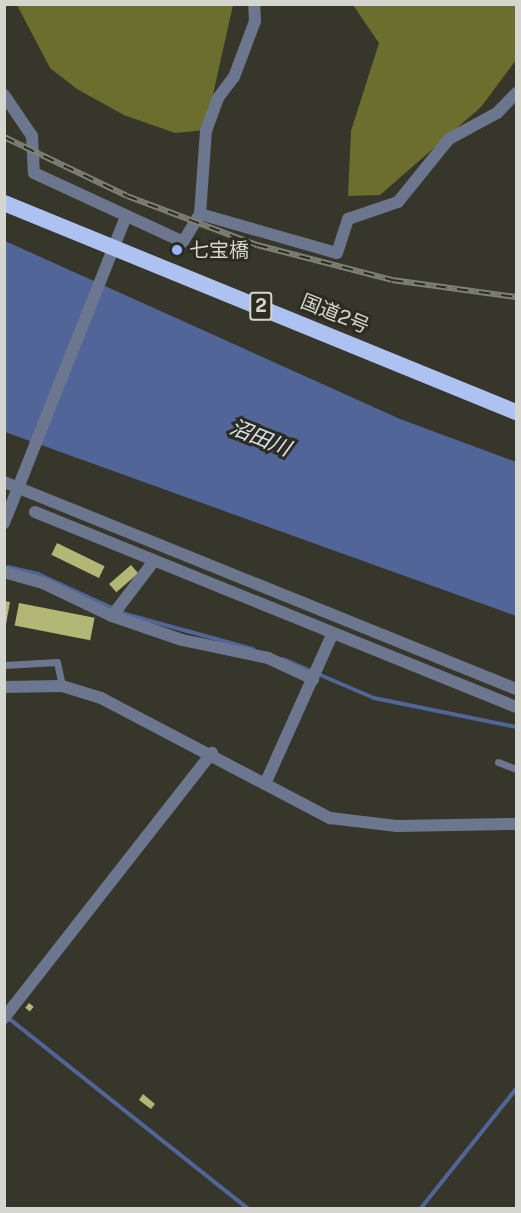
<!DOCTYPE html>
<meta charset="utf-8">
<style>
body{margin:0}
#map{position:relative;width:521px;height:1213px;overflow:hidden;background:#36372a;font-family:"Public Sans","Noto Sans JP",sans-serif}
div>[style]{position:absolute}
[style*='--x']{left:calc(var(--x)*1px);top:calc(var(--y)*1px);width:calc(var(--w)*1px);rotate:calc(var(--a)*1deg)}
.forest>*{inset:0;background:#6c6e2d}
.water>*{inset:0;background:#526599}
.stream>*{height:4px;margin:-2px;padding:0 2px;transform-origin:2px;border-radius:2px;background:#526599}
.building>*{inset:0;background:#b3b775;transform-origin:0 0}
.service>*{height:7px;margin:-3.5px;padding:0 3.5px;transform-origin:3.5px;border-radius:3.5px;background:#6c768e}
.minor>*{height:12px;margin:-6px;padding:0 6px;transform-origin:6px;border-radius:6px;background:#6c768e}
.tertiary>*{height:12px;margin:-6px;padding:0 6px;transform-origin:6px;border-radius:6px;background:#6c768e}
.trunk>*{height:16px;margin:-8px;padding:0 8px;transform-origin:8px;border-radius:8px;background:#aec2f2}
.rail>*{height:6px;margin-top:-3px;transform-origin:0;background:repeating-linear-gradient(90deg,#2c2c21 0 11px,#7f8076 0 22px);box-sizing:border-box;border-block:2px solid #7f8076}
.dots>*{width:16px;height:16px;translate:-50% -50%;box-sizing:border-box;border:3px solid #2c2c21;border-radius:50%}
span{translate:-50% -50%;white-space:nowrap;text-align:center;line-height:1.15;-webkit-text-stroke:6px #2c2c21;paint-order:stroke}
.shield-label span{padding:2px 4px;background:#2c2c21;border:2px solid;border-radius:4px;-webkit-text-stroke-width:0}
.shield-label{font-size:18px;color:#d5d6cf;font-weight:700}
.poi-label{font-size:20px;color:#d5d6cf}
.left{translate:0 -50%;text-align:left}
.street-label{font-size:20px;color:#d5d6cf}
.water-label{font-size:21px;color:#dbe2f2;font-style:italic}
.frame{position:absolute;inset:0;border:6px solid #d5d6cf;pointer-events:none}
</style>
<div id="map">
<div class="forest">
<div style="clip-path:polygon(17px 5px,233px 5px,205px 130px,175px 133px,124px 115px,77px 89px,50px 68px)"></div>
<div style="clip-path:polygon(353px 5px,516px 5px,516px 60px,481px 107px,380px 195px,348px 196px,351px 131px,379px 43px)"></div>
</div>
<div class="water">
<div style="clip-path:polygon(5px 241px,400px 419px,516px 462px,516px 616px,5px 432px)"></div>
</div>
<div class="stream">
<div style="--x:8;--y:567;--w:31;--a:13"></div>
<div style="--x:38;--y:574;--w:96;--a:24.7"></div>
<div style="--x:125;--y:614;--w:133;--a:15.3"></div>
<div style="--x:283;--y:659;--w:99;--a:23.2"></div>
<div style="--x:374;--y:698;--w:145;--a:11.5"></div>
<div style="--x:7;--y:1017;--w:307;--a:38.5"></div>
<div style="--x:421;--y:1208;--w:152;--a:-51.4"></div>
</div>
<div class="building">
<div style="left:57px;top:543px;width:53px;height:13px;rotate:26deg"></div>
<div style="left:131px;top:565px;width:11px;height:29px;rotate:49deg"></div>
<div style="clip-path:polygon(4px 601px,10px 602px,6px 624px,4px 624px)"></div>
<div style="left:19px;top:603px;width:77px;height:23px;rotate:11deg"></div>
<div style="left:29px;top:1003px;width:6px;height:6px;rotate:39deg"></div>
<div style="clip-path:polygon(143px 1094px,155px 1104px,151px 1109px,139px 1100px)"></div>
</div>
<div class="service">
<div style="--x:4;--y:665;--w:53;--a:-3.2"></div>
<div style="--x:57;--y:662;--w:25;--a:78"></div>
<div style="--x:498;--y:762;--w:19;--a:21"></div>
</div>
<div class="minor">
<div style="--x:4;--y:95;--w:50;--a:55.7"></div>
<div style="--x:32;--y:136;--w:37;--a:87"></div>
<div style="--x:34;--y:173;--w:164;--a:24.8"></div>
<div style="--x:183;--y:242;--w:33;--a:-59"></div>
<div style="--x:200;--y:214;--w:83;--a:-85.9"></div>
<div style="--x:206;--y:131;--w:35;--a:-70"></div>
<div style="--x:218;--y:98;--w:26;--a:-53"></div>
<div style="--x:234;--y:77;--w:60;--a:-69.4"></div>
<div style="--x:255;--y:21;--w:17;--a:-93"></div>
<div style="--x:200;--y:214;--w:142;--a:15.9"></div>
<div style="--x:337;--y:253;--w:36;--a:-72"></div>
<div style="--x:348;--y:219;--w:53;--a:-18.8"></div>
<div style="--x:398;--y:202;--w:81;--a:-51"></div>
<div style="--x:449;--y:139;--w:55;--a:-28.4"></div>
<div style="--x:497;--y:113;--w:28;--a:-46"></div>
<div style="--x:4;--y:482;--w:552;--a:22.01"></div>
<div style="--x:35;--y:512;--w:519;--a:22.07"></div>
<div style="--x:4;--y:523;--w:329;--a:-68.3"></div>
<div style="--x:4;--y:572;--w:41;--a:15.8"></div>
<div style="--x:43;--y:583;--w:76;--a:25.6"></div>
<div style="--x:112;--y:616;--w:74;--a:18.9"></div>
<div style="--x:182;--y:640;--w:88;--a:11.8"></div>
<div style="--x:268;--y:658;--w:50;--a:25"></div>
<div style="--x:112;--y:616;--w:69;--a:-52.6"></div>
<div style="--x:265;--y:784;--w:163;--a:-65.8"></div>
</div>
<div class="tertiary">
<div style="--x:4;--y:687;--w:58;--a:-1"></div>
<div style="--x:62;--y:686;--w:41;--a:17.1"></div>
<div style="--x:101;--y:698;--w:259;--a:27.7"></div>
<div style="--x:330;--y:818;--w:67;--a:6.8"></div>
<div style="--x:397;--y:826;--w:119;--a:-1"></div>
<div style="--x:4;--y:1018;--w:337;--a:-51.9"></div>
</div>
<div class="trunk">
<div style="--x:4;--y:203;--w:553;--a:22.21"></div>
</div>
<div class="rail">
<div style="--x:4;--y:137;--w:136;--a:25.6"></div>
<div style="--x:127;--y:196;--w:139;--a:20.7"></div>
<div style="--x:257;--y:245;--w:139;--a:14.5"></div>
<div style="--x:392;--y:280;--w:125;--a:7.8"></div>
</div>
<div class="dots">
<div style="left:177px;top:250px;background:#9ab5fd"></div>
</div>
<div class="shield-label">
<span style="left:261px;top:306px">2</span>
</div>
<div class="poi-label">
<span class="left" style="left:189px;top:250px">七宝橋</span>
</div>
<div class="street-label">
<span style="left:335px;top:314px;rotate:22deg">国道2号</span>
</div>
<div class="water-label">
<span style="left:260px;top:438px;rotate:22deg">沼田川</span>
</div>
<div class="frame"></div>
</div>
